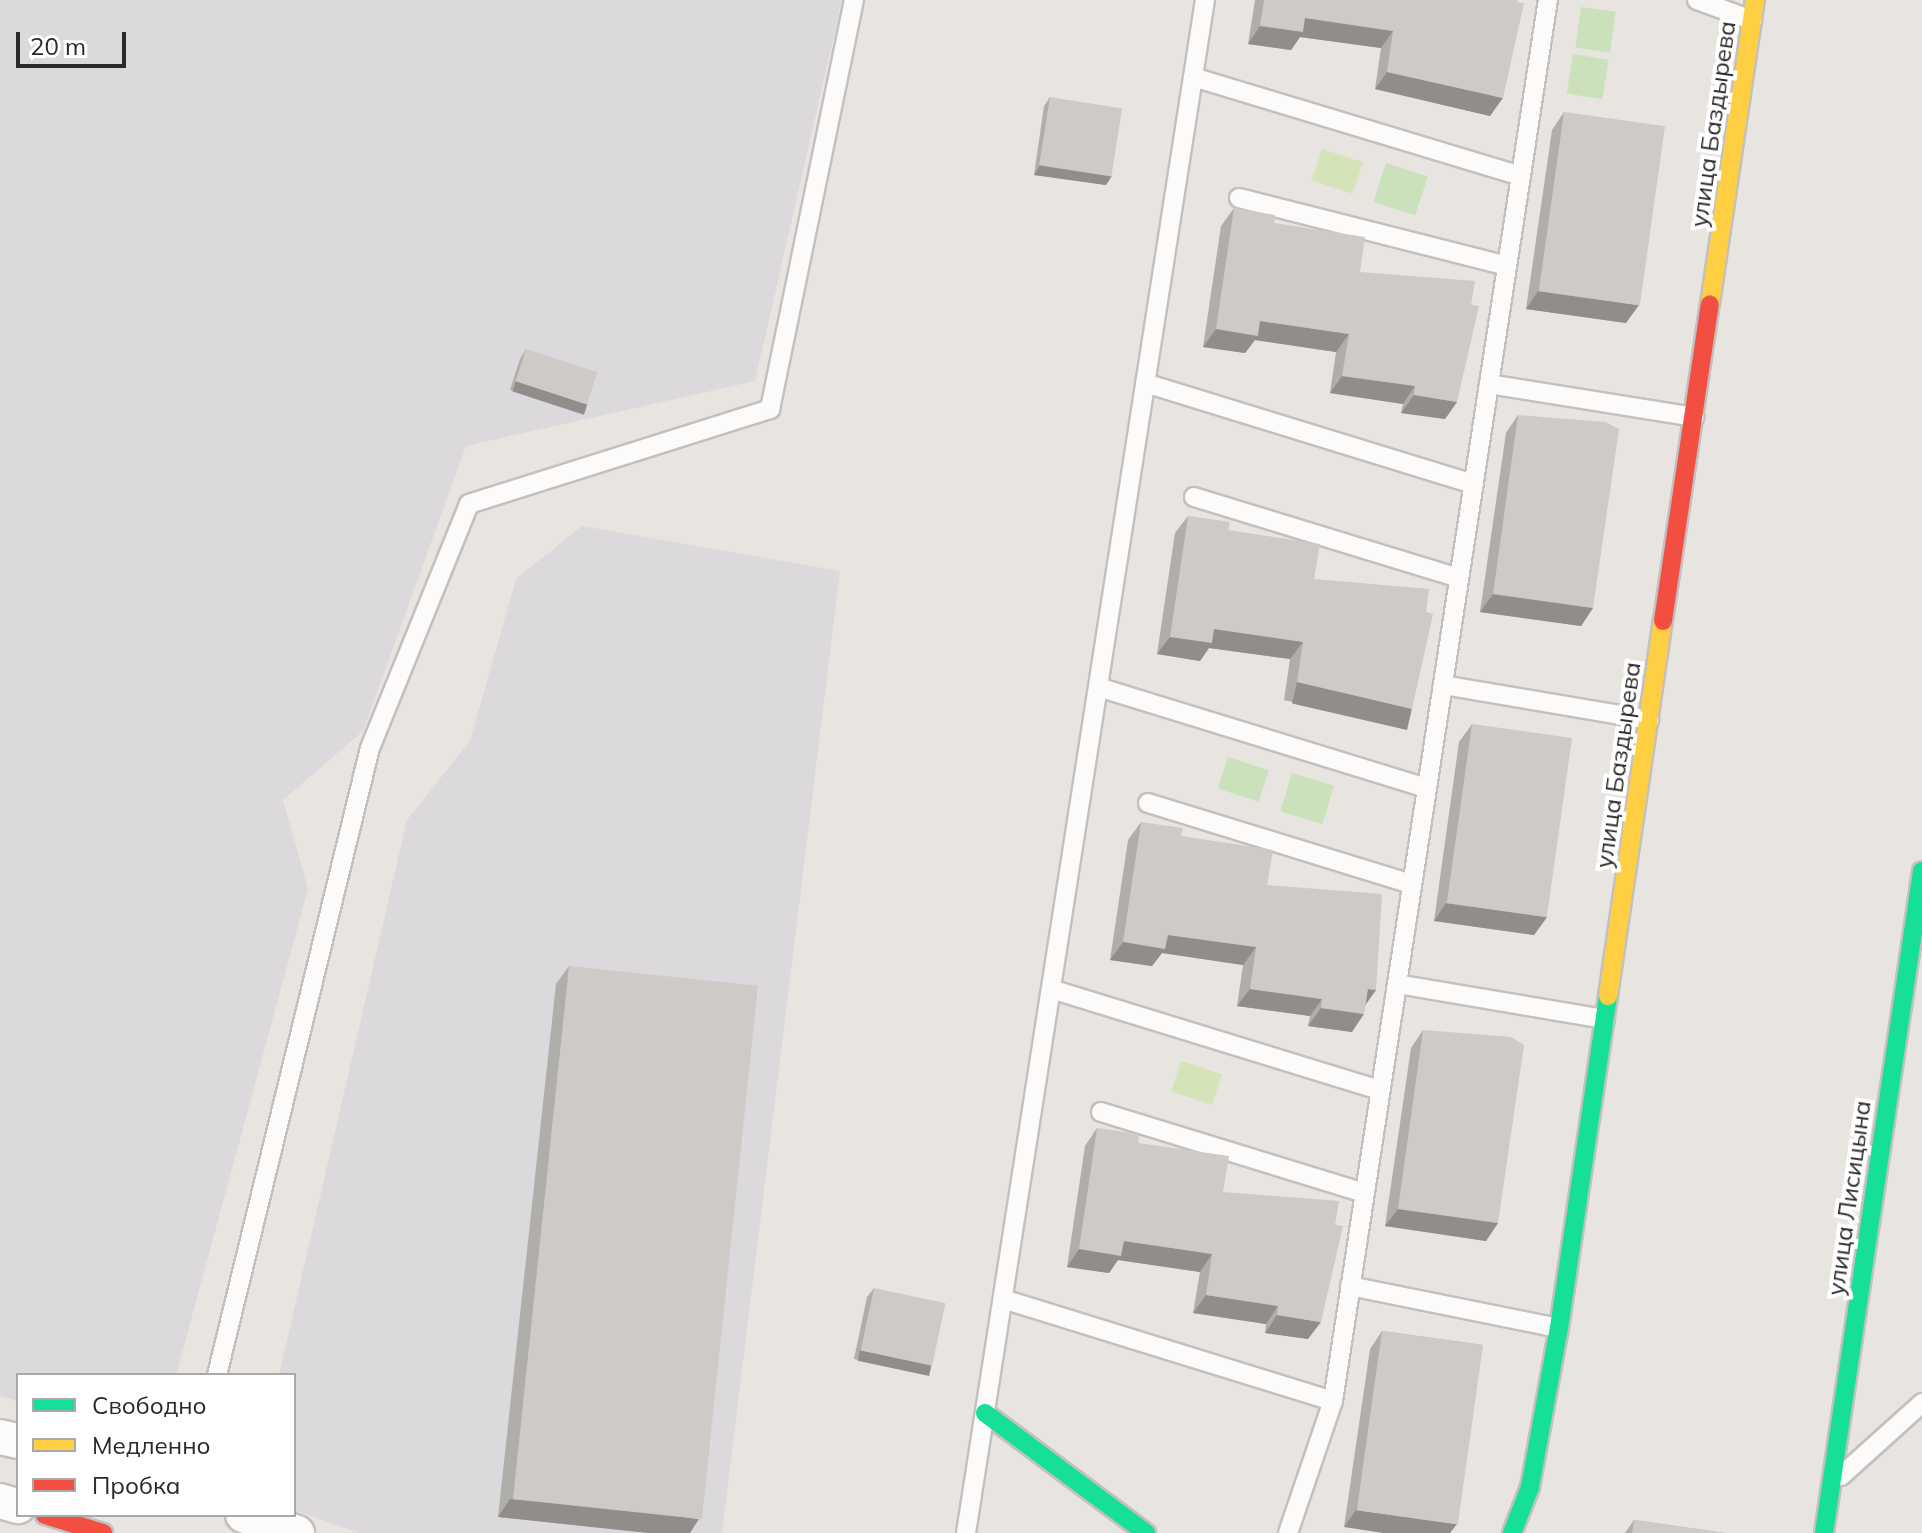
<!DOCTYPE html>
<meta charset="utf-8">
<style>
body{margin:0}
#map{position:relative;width:1922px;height:1533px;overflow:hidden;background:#e8e4e0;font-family:Mulish,sans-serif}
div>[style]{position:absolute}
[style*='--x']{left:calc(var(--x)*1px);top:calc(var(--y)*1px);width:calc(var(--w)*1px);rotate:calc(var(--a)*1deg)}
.industrial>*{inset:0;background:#dbd9db}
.green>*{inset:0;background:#cbe1bb;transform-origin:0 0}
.pitch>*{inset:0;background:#d5e4b8;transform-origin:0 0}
.roads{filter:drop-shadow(2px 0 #c2c0c1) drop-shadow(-2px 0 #c2c0c1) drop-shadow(0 2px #c2c0c1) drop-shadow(0 -2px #c2c0c1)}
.lane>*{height:18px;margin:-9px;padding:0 9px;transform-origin:9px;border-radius:9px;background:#fcfbfa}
.street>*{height:34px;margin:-17px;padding:0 17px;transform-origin:17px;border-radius:17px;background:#fcfbfa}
.fast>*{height:18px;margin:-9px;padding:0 9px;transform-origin:9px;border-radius:9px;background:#16e098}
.slow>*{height:18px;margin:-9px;padding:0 9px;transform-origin:9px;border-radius:9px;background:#ffcf43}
.jam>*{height:18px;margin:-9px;padding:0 9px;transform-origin:9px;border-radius:9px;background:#f24e42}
.wall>*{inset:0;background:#b0aeab}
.shaded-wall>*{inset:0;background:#908d8b;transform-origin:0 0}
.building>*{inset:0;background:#cdcac7;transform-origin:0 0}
span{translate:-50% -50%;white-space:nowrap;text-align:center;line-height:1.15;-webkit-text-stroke:8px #fff;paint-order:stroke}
.street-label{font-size:24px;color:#292929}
.legend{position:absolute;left:16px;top:1373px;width:280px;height:144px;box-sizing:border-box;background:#fff;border:2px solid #a9a9a9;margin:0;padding:10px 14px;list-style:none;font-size:24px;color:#292929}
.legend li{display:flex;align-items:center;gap:16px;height:40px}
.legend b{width:40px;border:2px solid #a9a9a9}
.scale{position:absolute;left:16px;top:32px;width:110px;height:36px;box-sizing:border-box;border:4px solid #292929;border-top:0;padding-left:10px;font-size:24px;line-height:28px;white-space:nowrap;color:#292929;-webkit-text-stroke:6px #fff;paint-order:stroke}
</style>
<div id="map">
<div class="industrial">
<div style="clip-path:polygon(0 0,842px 0,755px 381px,466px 446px,363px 731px,283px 800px,308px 889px,176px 1375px,18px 1375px,18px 1401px,0 1396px)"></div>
<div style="clip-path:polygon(582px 526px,840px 571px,722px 1533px,359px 1533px,294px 1510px,294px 1375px,279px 1375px,407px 820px,470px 741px,516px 579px)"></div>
</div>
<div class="green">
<div style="left:1581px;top:7px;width:35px;height:41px;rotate:8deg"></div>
<div style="left:1573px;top:54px;width:36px;height:40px;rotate:9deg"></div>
<div style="left:1386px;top:163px;width:44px;height:41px;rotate:18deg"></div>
<div style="left:1228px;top:757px;width:43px;height:33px;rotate:18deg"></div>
<div style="left:1292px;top:773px;width:44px;height:40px;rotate:17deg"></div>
</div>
<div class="pitch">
<div style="left:1322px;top:149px;width:43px;height:33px;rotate:18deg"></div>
<div style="left:1181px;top:1061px;width:43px;height:32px;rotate:18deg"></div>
</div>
<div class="roads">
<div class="lane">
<div style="--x:1697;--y:0;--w:59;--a:20"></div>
<div style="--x:1193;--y:77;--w:343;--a:16.8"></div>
<div style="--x:1239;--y:198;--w:276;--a:14.2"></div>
<div style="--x:1145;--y:383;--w:343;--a:17.1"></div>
<div style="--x:1489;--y:384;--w:208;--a:9.1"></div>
<div style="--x:1194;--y:497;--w:277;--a:17"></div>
<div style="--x:1443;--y:685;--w:209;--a:9.6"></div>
<div style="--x:1098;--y:687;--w:344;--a:17.1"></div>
<div style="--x:1148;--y:803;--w:276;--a:17.1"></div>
<div style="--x:1397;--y:984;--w:211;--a:9.6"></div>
<div style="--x:1051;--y:989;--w:344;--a:17.1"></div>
<div style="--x:1101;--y:1112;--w:276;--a:17.1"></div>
<div style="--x:1350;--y:1286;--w:213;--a:11.4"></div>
<div style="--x:1003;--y:1299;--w:345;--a:17.2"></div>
<div style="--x:217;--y:1375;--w:645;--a:-76.29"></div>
<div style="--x:370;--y:748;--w:263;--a:-67.9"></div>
<div style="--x:469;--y:504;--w:316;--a:-17.5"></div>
<div style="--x:770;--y:409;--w:418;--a:-78.4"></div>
<div style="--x:1841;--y:1476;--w:109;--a:-42"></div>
<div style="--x:966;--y:1533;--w:1552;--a:-81.14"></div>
<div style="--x:1288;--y:1533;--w:139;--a:-71.2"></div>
<div style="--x:1333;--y:1401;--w:1417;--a:-81.28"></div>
</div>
<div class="street">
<div style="--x:0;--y:1437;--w:18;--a:13"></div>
<div style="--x:0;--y:1501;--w:19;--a:16"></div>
<div style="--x:243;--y:1515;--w:57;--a:18.4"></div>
</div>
<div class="fast">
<div style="--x:985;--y:1413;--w:201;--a:36.7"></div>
<div style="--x:1512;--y:1533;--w:49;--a:-68.6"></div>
<div style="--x:1530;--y:1487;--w:162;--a:-79.7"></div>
<div style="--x:1559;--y:1328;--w:336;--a:-81.6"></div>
<div style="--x:1824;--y:1533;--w:669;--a:-81.58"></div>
</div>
<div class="slow">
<div style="--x:1710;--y:304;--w:307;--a:-81.6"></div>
<div style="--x:1608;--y:996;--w:379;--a:-81.7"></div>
</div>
<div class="jam">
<div style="--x:1663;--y:621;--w:320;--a:-81.6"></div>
<div style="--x:45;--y:1515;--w:61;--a:17.2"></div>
</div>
</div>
<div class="wall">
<div style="clip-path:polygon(1255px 0,1517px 0,1490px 116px,1375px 89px,1381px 48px,1300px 37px,1291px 50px,1248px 44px)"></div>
<div style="clip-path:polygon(1050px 97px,1106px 185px,1034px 175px,1044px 106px)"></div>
<div style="clip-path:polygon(1564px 112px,1626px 323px,1526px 309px,1552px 130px)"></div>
<div style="clip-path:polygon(1234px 208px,1274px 223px,1360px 272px,1457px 402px,1445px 419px,1401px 413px,1403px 404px,1330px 393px,1336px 352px,1255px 340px,1245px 353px,1203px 347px,1221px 226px)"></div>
<div style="clip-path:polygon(526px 349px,587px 404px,581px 413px,510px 390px,520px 359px)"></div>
<div style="clip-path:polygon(1518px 415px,1593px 608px,1581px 626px,1480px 612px,1506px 433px)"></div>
<div style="clip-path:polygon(1188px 516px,1228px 530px,1314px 579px,1399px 727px,1284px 700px,1290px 659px,1209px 648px,1200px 661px,1157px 654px,1175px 533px)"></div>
<div style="clip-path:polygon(1472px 724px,1547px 917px,1534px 935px,1434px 921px,1459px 742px)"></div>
<div style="clip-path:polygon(1141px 822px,1181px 836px,1267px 885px,1376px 990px,1366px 1004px,1352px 1032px,1308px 1026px,1310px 1016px,1237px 1006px,1243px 965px,1162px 953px,1152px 966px,1110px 960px,1128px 840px)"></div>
<div style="clip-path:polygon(569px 966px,690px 1533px,649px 1533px,498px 1517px,556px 984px)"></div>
<div style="clip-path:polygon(1423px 1030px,1498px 1223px,1486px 1241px,1385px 1226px,1411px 1048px)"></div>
<div style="clip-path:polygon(1097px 1128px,1138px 1143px,1223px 1192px,1308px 1339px,1265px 1333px,1266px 1324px,1193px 1313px,1200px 1272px,1118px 1260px,1109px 1273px,1067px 1267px,1085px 1146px)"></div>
<div style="clip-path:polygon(874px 1288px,924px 1374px,854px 1359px,867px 1297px)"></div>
<div style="clip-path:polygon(1382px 1331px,1483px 1345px,1344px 1527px,1370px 1349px)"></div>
<div style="clip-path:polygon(1634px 1520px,1725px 1533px,1625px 1533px)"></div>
</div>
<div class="shaded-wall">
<div style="clip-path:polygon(1305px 18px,1393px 31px,1381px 48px,1300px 37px,1291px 50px,1248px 44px,1260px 26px)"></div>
<div style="clip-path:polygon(1387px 72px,1503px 98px,1490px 116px,1375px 89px)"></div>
<div style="clip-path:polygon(1040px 165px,1112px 176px,1106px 185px,1034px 175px)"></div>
<div style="clip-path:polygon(1538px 291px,1639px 305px,1626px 323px,1526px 309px)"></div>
<div style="clip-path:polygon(1260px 321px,1349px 334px,1336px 352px,1255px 340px,1245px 353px,1203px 347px,1216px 329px)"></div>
<div style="clip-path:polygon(1342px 376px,1415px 386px,1403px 404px,1330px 393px)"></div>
<div style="left:516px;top:381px;width:75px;height:11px;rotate:18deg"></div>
<div style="clip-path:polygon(1414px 395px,1457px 402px,1445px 419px,1401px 413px)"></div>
<div style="clip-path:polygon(1493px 594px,1593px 608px,1581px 626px,1480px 612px)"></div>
<div style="clip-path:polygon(1214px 629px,1303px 642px,1290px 659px,1209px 648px,1200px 661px,1157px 654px,1170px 637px)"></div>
<div style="left:1297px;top:682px;width:118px;height:22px;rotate:13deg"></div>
<div style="clip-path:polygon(1446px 903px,1547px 917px,1534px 935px,1434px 921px)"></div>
<div style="clip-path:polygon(1168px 935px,1256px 947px,1243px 965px,1162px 953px,1152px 966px,1110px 960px,1123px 942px)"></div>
<div style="clip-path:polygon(1250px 989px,1322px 999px,1310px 1016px,1237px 1006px)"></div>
<div style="clip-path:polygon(1368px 989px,1376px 990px,1363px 1008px)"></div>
<div style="clip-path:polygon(1321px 1008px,1364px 1014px,1352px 1032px,1308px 1026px)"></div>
<div style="clip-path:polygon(1398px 1209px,1498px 1223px,1486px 1241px,1385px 1226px)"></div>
<div style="clip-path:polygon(1124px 1241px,1212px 1254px,1200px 1272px,1118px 1260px,1109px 1273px,1067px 1267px,1079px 1249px)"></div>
<div style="clip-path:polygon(1206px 1295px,1278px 1306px,1266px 1324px,1193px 1313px)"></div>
<div style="clip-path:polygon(1277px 1315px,1321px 1322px,1308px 1339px,1265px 1333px)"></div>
<div style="left:860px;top:1350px;width:73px;height:11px;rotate:12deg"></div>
<div style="clip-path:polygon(510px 1499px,699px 1519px,690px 1533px,649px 1533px,498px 1517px)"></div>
<div style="clip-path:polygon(1356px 1510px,1457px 1524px,1450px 1533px,1383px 1533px,1344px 1527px)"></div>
</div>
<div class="building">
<div style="clip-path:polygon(1264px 0,1517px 0,1516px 2px,1524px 3px,1503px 98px,1387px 72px,1393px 31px,1305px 18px,1303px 32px,1260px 26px)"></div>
<div style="left:1050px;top:97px;width:73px;height:69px;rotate:9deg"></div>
<div style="left:1564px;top:112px;width:102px;height:181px;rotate:8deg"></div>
<div style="clip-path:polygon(1234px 208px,1275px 215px,1274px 223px,1365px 237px,1360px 272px,1475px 281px,1471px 305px,1479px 306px,1457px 402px,1414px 395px,1415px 386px,1342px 376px,1349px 334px,1260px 321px,1258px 336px,1216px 329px)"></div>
<div style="left:526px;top:349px;width:75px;height:34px;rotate:18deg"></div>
<div style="clip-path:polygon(1518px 415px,1605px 422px,1619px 429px,1593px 608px,1493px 594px)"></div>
<div style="clip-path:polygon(1188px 516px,1230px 522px,1228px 530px,1320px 544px,1314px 579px,1429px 589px,1426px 612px,1433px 614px,1412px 709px,1297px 682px,1303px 642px,1214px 629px,1212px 643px,1170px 637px)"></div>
<div style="left:1472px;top:724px;width:101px;height:181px;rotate:8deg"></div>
<div style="clip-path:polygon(1141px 822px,1183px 828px,1181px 836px,1273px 850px,1267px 885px,1382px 894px,1376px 990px,1368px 989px,1364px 1014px,1321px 1008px,1322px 999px,1250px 989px,1256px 947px,1168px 935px,1165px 949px,1123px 942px)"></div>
<div style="left:569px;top:966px;width:190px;height:536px;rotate:6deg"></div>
<div style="clip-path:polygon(1423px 1030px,1511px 1037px,1524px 1045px,1498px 1223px,1398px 1209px)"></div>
<div style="clip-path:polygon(1097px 1128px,1139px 1134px,1138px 1143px,1229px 1156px,1223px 1192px,1339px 1201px,1335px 1225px,1343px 1226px,1321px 1322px,1277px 1315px,1278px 1306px,1206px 1295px,1212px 1254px,1124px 1241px,1121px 1256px,1079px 1249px)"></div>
<div style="left:874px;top:1288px;width:73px;height:64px;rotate:12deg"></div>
<div style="left:1382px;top:1331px;width:102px;height:181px;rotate:8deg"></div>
<div style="clip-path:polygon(1634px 1520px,1725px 1533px,1632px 1533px)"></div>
</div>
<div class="street-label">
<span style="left:1713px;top:124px;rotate:-82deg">улица Баздырева</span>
<span style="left:1618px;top:765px;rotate:-82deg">улица Баздырева</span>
<span style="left:1849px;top:1198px;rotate:-82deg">улица Лисицына</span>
</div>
<ul class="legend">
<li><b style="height:10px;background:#16e098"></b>Свободно</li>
<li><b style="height:10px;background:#ffcf43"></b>Медленно</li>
<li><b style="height:10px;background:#f24e42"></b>Пробка</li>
</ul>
<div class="scale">20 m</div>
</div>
